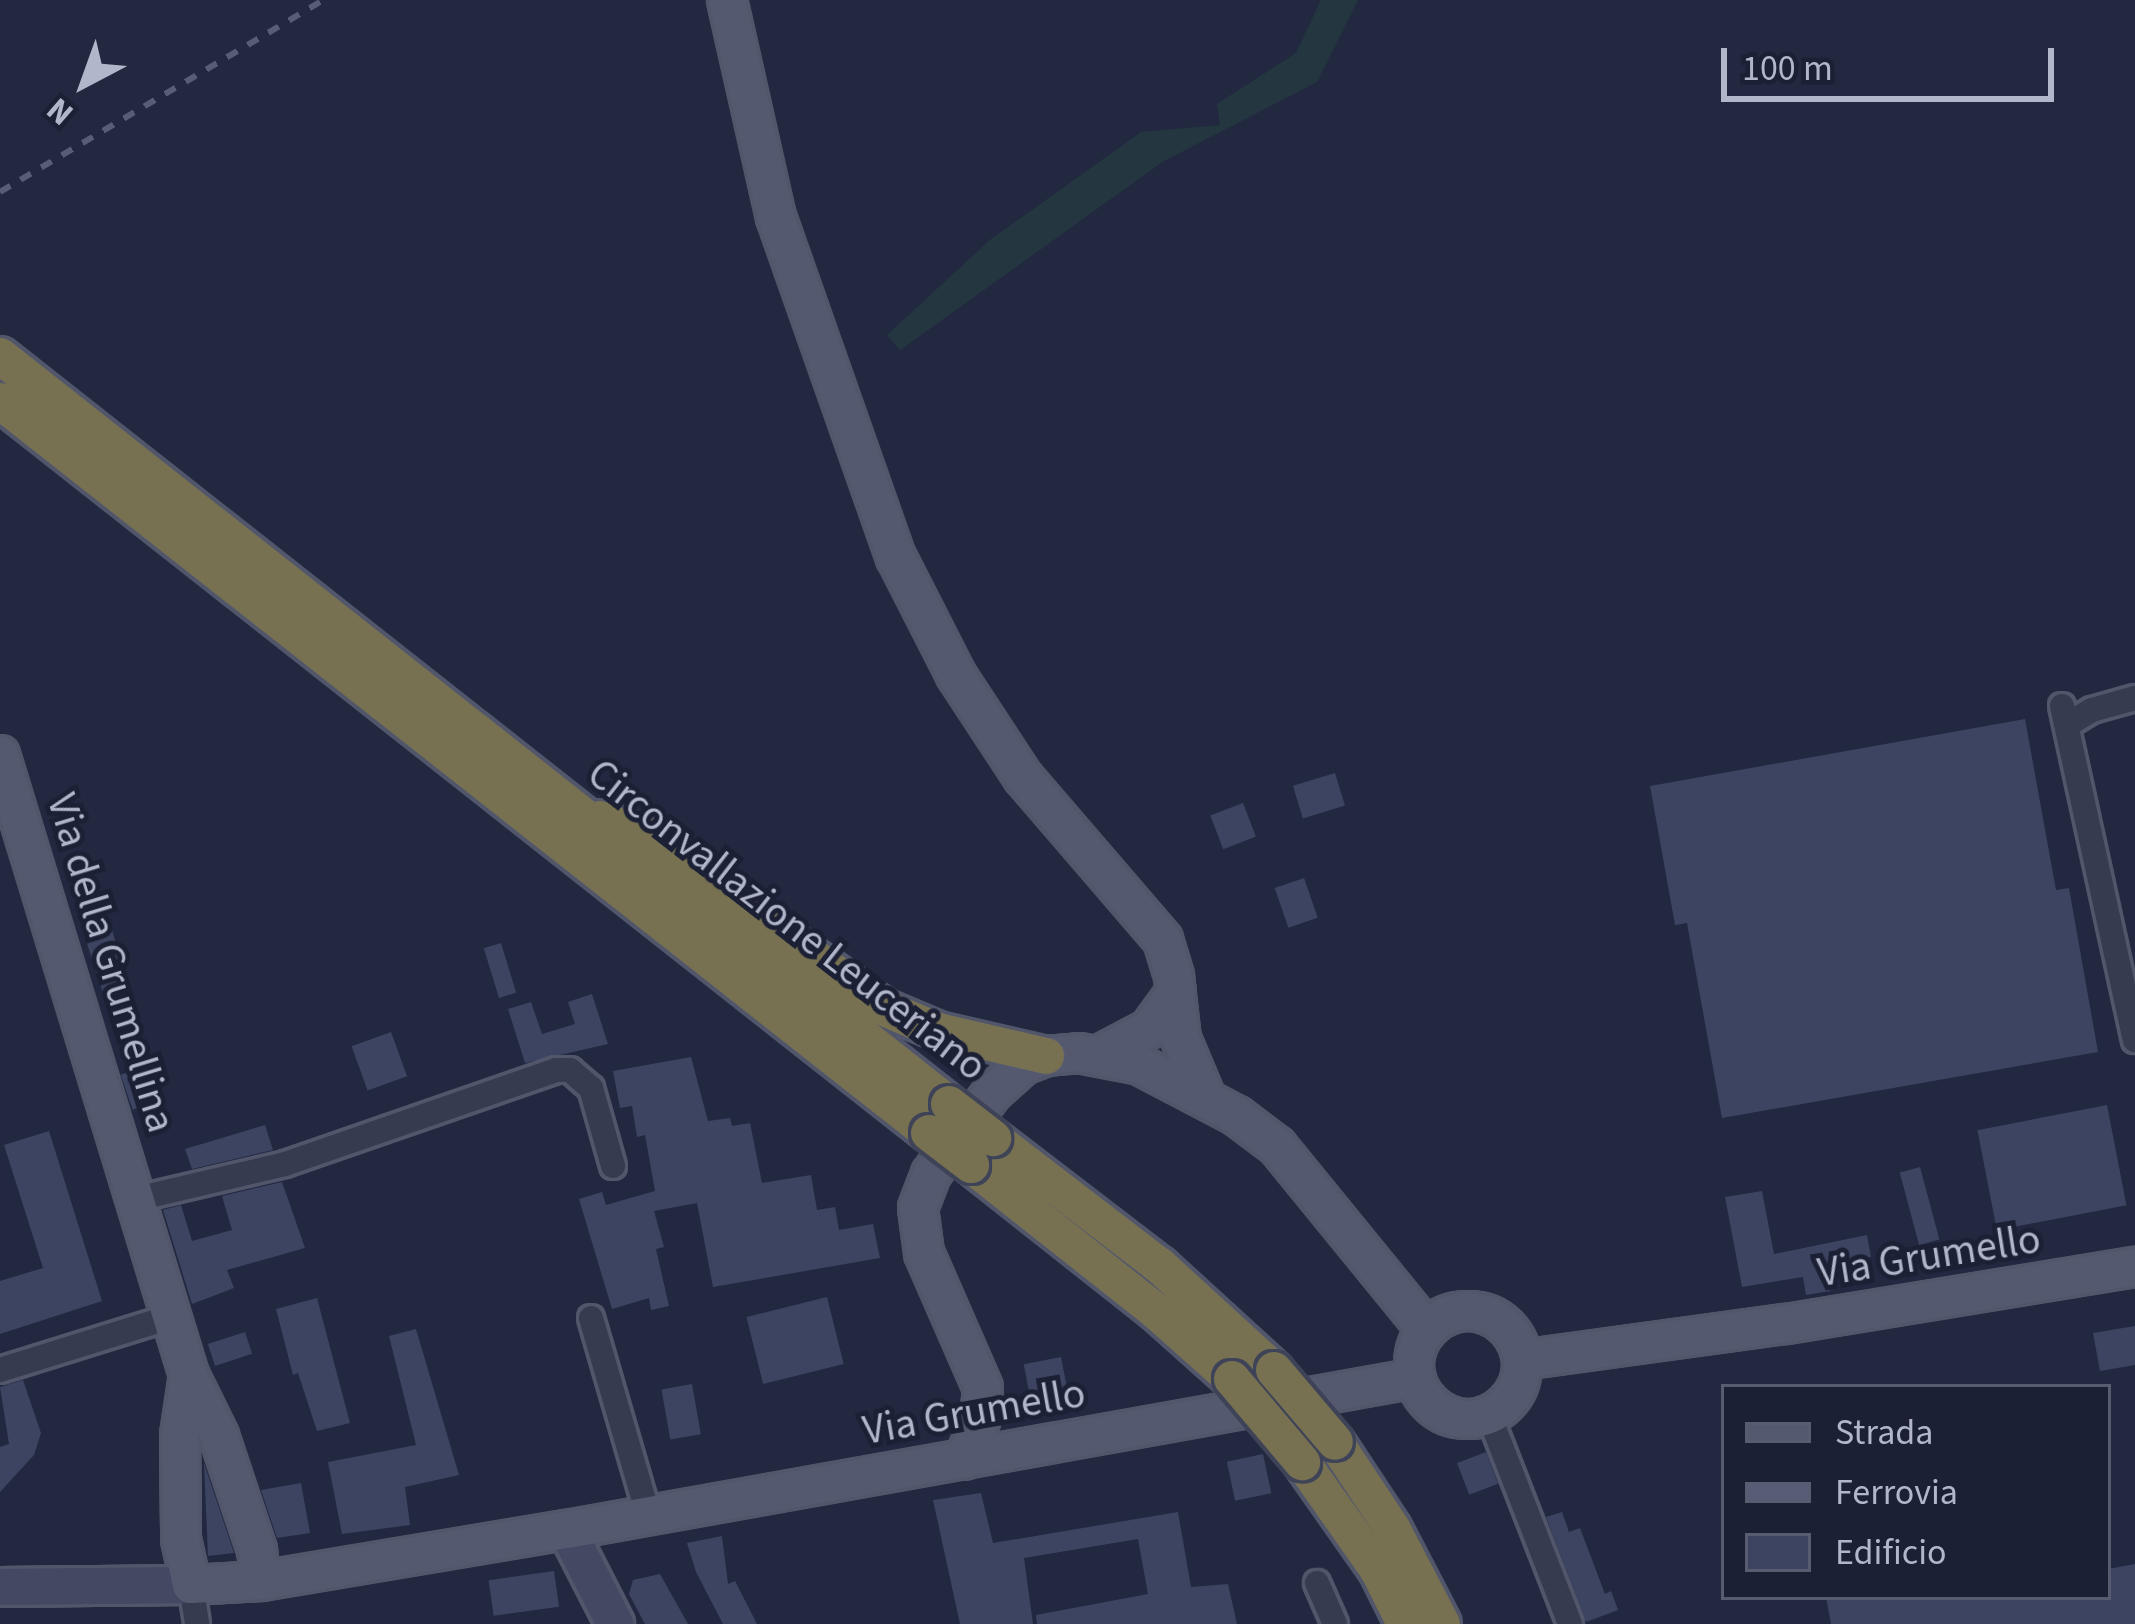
<!DOCTYPE html>
<style>
body{margin:0}
#map{position:relative;width:2135px;height:1624px;overflow:hidden;background:#222840;font-family:"Source Sans 3",sans-serif}
div>[style]{position:absolute}
[style*='--x']{left:calc(var(--x)*1px);top:calc(var(--y)*1px);width:calc(var(--w)*1px);rotate:calc(var(--a)*1deg)}
.green>*{inset:0;background:#243741}
.building>*{inset:0;background:#3d4461;transform-origin:0 0}
.roads{filter:drop-shadow(3px 0 #51566b) drop-shadow(-3px 0 #51566b) drop-shadow(0 3px #51566b) drop-shadow(0 -3px #51566b)}
.street>*{height:24px;margin:-12px;padding:0 12px;transform-origin:12px;border-radius:12px;background:#363b50}
.secondary>*{height:36px;margin:-18px;padding:0 18px;transform-origin:18px;border-radius:18px;background:#434863}
.primary>*{height:36px;margin:-18px;padding:0 18px;transform-origin:18px;border-radius:18px;background:#545970}
.primary>.ring{margin:-18px;padding:0;box-sizing:content-box;background:none;border:36px solid #545970;border-radius:50%}
.highway>*{height:36px;margin:-18px;padding:0 18px;transform-origin:18px;border-radius:18px;background:#777152}
.rail>*{height:6px;margin-top:-3px;transform-origin:0;background:repeating-linear-gradient(90deg,#575d77 0 12px,transparent 0 24px)}
.bridges{filter:drop-shadow(3px 0 #3e4358) drop-shadow(-3px 0 #3e4358) drop-shadow(0 3px #3e4358) drop-shadow(0 -3px #3e4358)}
.highway-bridge>*{height:36px;margin:-18px;padding:0 18px;transform-origin:18px;border-radius:18px;background:#777152}
span{translate:-50% -50%;white-space:nowrap;text-align:center;line-height:1.15;-webkit-text-stroke:10px #1b2035;paint-order:stroke}
.street-label{font-size:42px;color:#b2b6cb}
.legend{position:absolute;left:1721px;top:1384px;width:390px;height:216px;box-sizing:border-box;background:#1b2035;border:3px solid #575c71;margin:0;padding:15px 21px;list-style:none;font-size:36px;color:#b2b6cb}
.legend li{display:flex;align-items:center;gap:24px;height:60px}
.legend b{width:60px;border:3px solid #575c71}
.north{position:absolute;left:24px;top:24px;width:120px;height:120px;-webkit-text-stroke:9px #1b2035;paint-order:stroke;rotate:221deg;font-size:33px;font-weight:700;line-height:48px;text-align:center;color:#b2b6cb}
.north::after{content:'';display:block;margin:auto;width:42px;height:54px;background:#b2b6cb;clip-path:polygon(50% 0,100% 100%,50% 72%,0 100%)}
.scale{position:absolute;left:1721px;top:48px;width:333px;height:54px;box-sizing:border-box;border:6px solid #b2b6cb;border-top:0;padding-left:15px;font-size:36px;line-height:42px;white-space:nowrap;color:#b2b6cb;-webkit-text-stroke:9px #1b2035;paint-order:stroke}
</style>
<div id="map">
<div class="green">
<div style="clip-path:polygon(1321px 0,1358px 0,1317px 82px,1164px 161px,900px 350px,887px 335px,991px 239px,1141px 132px,1220px 125px,1217px 104px,1296px 53px)"></div>
</div>
<div class="building">
<div style="clip-path:polygon(2025px 719px,2056px 890px,2069px 888px,2098px 1052px,1722px 1118px,1687px 923px,1675px 925px,1650px 786px)"></div>
<div style="left:1335px;top:773px;width:34px;height:44px;rotate:73deg"></div>
<div style="left:1243px;top:803px;width:36px;height:35px;rotate:69deg"></div>
<div style="left:1304px;top:878px;width:42px;height:31px;rotate:71deg"></div>
<div style="clip-path:polygon(109px 919px,138px 1022px,115px 1030px,82px 928px)"></div>
<div style="left:501px;top:943px;width:52px;height:18px;rotate:73deg"></div>
<div style="clip-path:polygon(592px 994px,608px 1044px,525px 1063px,508px 1009px,531px 1002px,542px 1034px,575px 1024px,568px 1002px)"></div>
<div style="left:391px;top:1032px;width:47px;height:42px;rotate:70deg"></div>
<div style="clip-path:polygon(691px 1057px,708px 1121px,730px 1118px,732px 1126px,750px 1123px,762px 1183px,811px 1175px,817px 1210px,835px 1207px,839px 1230px,873px 1224px,880px 1258px,713px 1287px,697px 1203px,654px 1211px,664px 1247px,656px 1249px,669px 1306px,651px 1310px,649px 1298px,612px 1309px,579px 1199px,602px 1192px,606px 1205px,655px 1191px,645px 1135px,637px 1137px,632px 1106px,620px 1108px,613px 1071px)"></div>
<div style="left:149px;top:1065px;width:37px;height:30px;rotate:71deg"></div>
<div style="left:2107px;top:1105px;width:102px;height:132px;rotate:79deg"></div>
<div style="clip-path:polygon(265px 1125px,273px 1150px,192px 1169px,185px 1149px)"></div>
<div style="clip-path:polygon(49px 1131px,102px 1301px,0 1334px,0 1281px,43px 1268px,4px 1145px)"></div>
<div style="left:1920px;top:1167px;width:75px;height:21px;rotate:75deg"></div>
<div style="clip-path:polygon(282px 1182px,305px 1248px,227px 1270px,234px 1288px,192px 1304px,163px 1210px,181px 1205px,192px 1241px,232px 1230px,222px 1196px)"></div>
<div style="clip-path:polygon(1762px 1191px,1774px 1254px,1867px 1235px,1871px 1257px,1825px 1265px,1830px 1291px,1806px 1295px,1803px 1277px,1742px 1287px,1725px 1197px)"></div>
<div style="left:827px;top:1297px;width:69px;height:83px;rotate:76deg"></div>
<div style="clip-path:polygon(317px 1298px,350px 1423px,317px 1431px,298px 1373px,293px 1375px,276px 1309px)"></div>
<div style="clip-path:polygon(2135px 1326px,2135px 1365px,2100px 1371px,2093px 1333px)"></div>
<div style="clip-path:polygon(416px 1329px,459px 1475px,405px 1487px,410px 1525px,342px 1534px,328px 1462px,416px 1445px,389px 1336px)"></div>
<div style="left:245px;top:1332px;width:23px;height:39px;rotate:72deg"></div>
<div style="left:1061px;top:1357px;width:33px;height:38px;rotate:79deg"></div>
<div style="clip-path:polygon(23px 1380px,41px 1433px,34px 1455px,0 1492px,0 1447px,9px 1444px,0 1387px)"></div>
<div style="left:692px;top:1384px;width:51px;height:31px;rotate:80deg"></div>
<div style="left:1486px;top:1452px;width:34px;height:31px;rotate:69deg"></div>
<div style="left:1263px;top:1454px;width:40px;height:37px;rotate:78deg"></div>
<div style="clip-path:polygon(204px 1463px,234px 1553px,208px 1556px)"></div>
<div style="clip-path:polygon(301px 1483px,310px 1533px,277px 1538px,261px 1490px)"></div>
<div style="clip-path:polygon(981px 1493px,993px 1543px,1178px 1512px,1191px 1587px,1228px 1584px,1237px 1624px,1037px 1624px,1036px 1615px,1148px 1594px,1138px 1539px,1024px 1558px,1033px 1624px,960px 1624px,933px 1500px)"></div>
<div style="clip-path:polygon(1562px 1512px,1569px 1532px,1580px 1528px,1605px 1594px,1611px 1591px,1618px 1610px,1586px 1622px,1546px 1517px)"></div>
<div style="clip-path:polygon(722px 1536px,728px 1584px,735px 1581px,757px 1624px,723px 1624px,696px 1572px,687px 1543px)"></div>
<div style="clip-path:polygon(2135px 1564px,2135px 1624px,1831px 1624px,1826px 1597px,2108px 1597px,2108px 1569px)"></div>
<div style="left:554px;top:1571px;width:36px;height:66px;rotate:82deg"></div>
<div style="clip-path:polygon(660px 1574px,688px 1624px,645px 1624px,629px 1594px,633px 1580px)"></div>
</div>
<div class="roads">
<div class="street">
<div style="--x:2062;--y:706;--w:342;--a:77.7"></div>
<div style="--x:2067;--y:725;--w:29;--a:-31"></div>
<div style="--x:2092;--y:710;--w:45;--a:-15.6"></div>
<div style="--x:136;--y:1199;--w:153;--a:-13.2"></div>
<div style="--x:285;--y:1164;--w:287;--a:-19.1"></div>
<div style="--x:556;--y:1070;--w:14;--a:0"></div>
<div style="--x:570;--y:1070;--w:28;--a:41"></div>
<div style="--x:591;--y:1088;--w:81;--a:74.2"></div>
<div style="--x:591;--y:1318;--w:204;--a:73.8"></div>
<div style="--x:0;--y:1370;--w:181;--a:-17.3"></div>
<div style="--x:1489;--y:1415;--w:224;--a:68.8"></div>
<div style="--x:1317;--y:1583;--w:45;--a:66.3"></div>
<div style="--x:191;--y:1585;--w:39;--a:81"></div>
</div>
<div class="secondary">
<div style="--x:567;--y:1530;--w:106;--a:62.9"></div>
<div style="--x:0;--y:1587;--w:191;--a:-0.6"></div>
</div>
<div class="primary">
<div style="--x:727;--y:0;--w:222;--a:77.3"></div>
<div style="--x:776;--y:217;--w:361;--a:70.6"></div>
<div style="--x:896;--y:557;--w:132;--a:63"></div>
<div style="--x:956;--y:675;--w:122;--a:56.7"></div>
<div style="--x:1023;--y:777;--w:215;--a:49.3"></div>
<div style="--x:1163;--y:940;--w:39;--a:73"></div>
<div style="--x:1174;--y:977;--w:62;--a:83.6"></div>
<div style="--x:1181;--y:1039;--w:62;--a:67.2"></div>
<div style="--x:0;--y:755;--w:648;--a:73.05"></div>
<div style="--x:189;--y:1375;--w:68;--a:63.8"></div>
<div style="--x:219;--y:1436;--w:120;--a:71.6"></div>
<div style="--x:257;--y:1550;--w:31;--a:83"></div>
<div style="--x:1098;--y:1056;--w:58;--a:-27.9"></div>
<div style="--x:1149;--y:1029;--w:46;--a:-53.9"></div>
<div class="ring" style="left:1414px;top:1311px;width:72px;height:72px"></div>
<div style="--x:1522;--y:1360;--w:266;--a:-7.8"></div>
<div style="--x:1786;--y:1324;--w:354;--a:-9.3"></div>
<div style="--x:189;--y:1375;--w:61;--a:98.5"></div>
<div style="--x:180;--y:1435;--w:104;--a:89.4"></div>
<div style="--x:181;--y:1539;--w:47;--a:77.7"></div>
<div style="--x:191;--y:1585;--w:70;--a:-3.3"></div>
<div style="--x:261;--y:1581;--w:310;--a:-9.5"></div>
<div style="--x:567;--y:1530;--w:862;--a:-10.15"></div>
<div style="--x:964;--y:1460;--w:42;--a:-67.7"></div>
<div style="--x:980;--y:1421;--w:33;--a:-85"></div>
<div style="--x:983;--y:1388;--w:147;--a:-113.6"></div>
<div style="--x:924;--y:1253;--w:45;--a:-97.6"></div>
<div style="--x:918;--y:1208;--w:36;--a:-69"></div>
<div style="--x:931;--y:1174;--w:101;--a:-53"></div>
<div style="--x:992;--y:1093;--w:42;--a:-42.1"></div>
<div style="--x:1023;--y:1065;--w:25;--a:-21"></div>
<div style="--x:1046;--y:1056;--w:33;--a:-5"></div>
<div style="--x:1079;--y:1053;--w:62;--a:11.1"></div>
<div style="--x:1140;--y:1065;--w:110;--a:27.7"></div>
<div style="--x:1237;--y:1116;--w:50;--a:36.9"></div>
<div style="--x:1277;--y:1146;--w:237;--a:50.8"></div>
</div>
<div class="highway">
<div style="--x:0;--y:356;--w:1208;--a:38.25"></div>
<div style="--x:0;--y:401;--w:1183;--a:38.24"></div>
<div style="--x:600;--y:819;--w:48;--a:20.7"></div>
<div style="--x:645;--y:836;--w:294;--a:35.7"></div>
<div style="--x:884;--y:1008;--w:59;--a:23.1"></div>
<div style="--x:938;--y:1031;--w:111;--a:13"></div>
<div style="--x:993;--y:1138;--w:210;--a:37.5"></div>
<div style="--x:1160;--y:1266;--w:154;--a:42.4"></div>
<div style="--x:971;--y:1165;--w:237;--a:38.3"></div>
<div style="--x:1157;--y:1312;--w:101;--a:41.8"></div>
<div style="--x:1335;--y:1442;--w:103;--a:56.5"></div>
<div style="--x:1392;--y:1528;--w:108;--a:62.5"></div>
<div style="--x:1302;--y:1462;--w:132;--a:54.9"></div>
<div style="--x:1378;--y:1570;--w:60;--a:63.4"></div>
</div>
</div>
<div class="rail">
<div style="--x:0;--y:192;--w:377;--a:-30.7"></div>
</div>
<div class="bridges">
<div class="highway-bridge">
<div style="--x:949;--y:1104;--w:56;--a:37.7"></div>
<div style="--x:929;--y:1133;--w:53;--a:37.3"></div>
<div style="--x:1274;--y:1370;--w:94;--a:49.7"></div>
<div style="--x:1232;--y:1379;--w:109;--a:49.9"></div>
</div>
</div>
<div class="street-label">
<span style="left:787px;top:920px;rotate:38deg">Circonvallazione Leuceriano</span>
<span style="left:111px;top:963px;rotate:73deg">Via della Grumellina</span>
<span style="left:1929px;top:1256px;rotate:-9deg">Via Grumello</span>
<span style="left:974px;top:1412px;rotate:-10deg">Via Grumello</span>
</div>
<ul class="legend">
<li><b style="height:15px;background:#545970"></b>Strada</li>
<li><b style="height:15px;background:#575d77"></b>Ferrovia</li>
<li><b style="height:33px;background:#3d4461"></b>Edificio</li>
</ul>
<div class="north">N</div>
<div class="scale">100 m</div>
</div>
